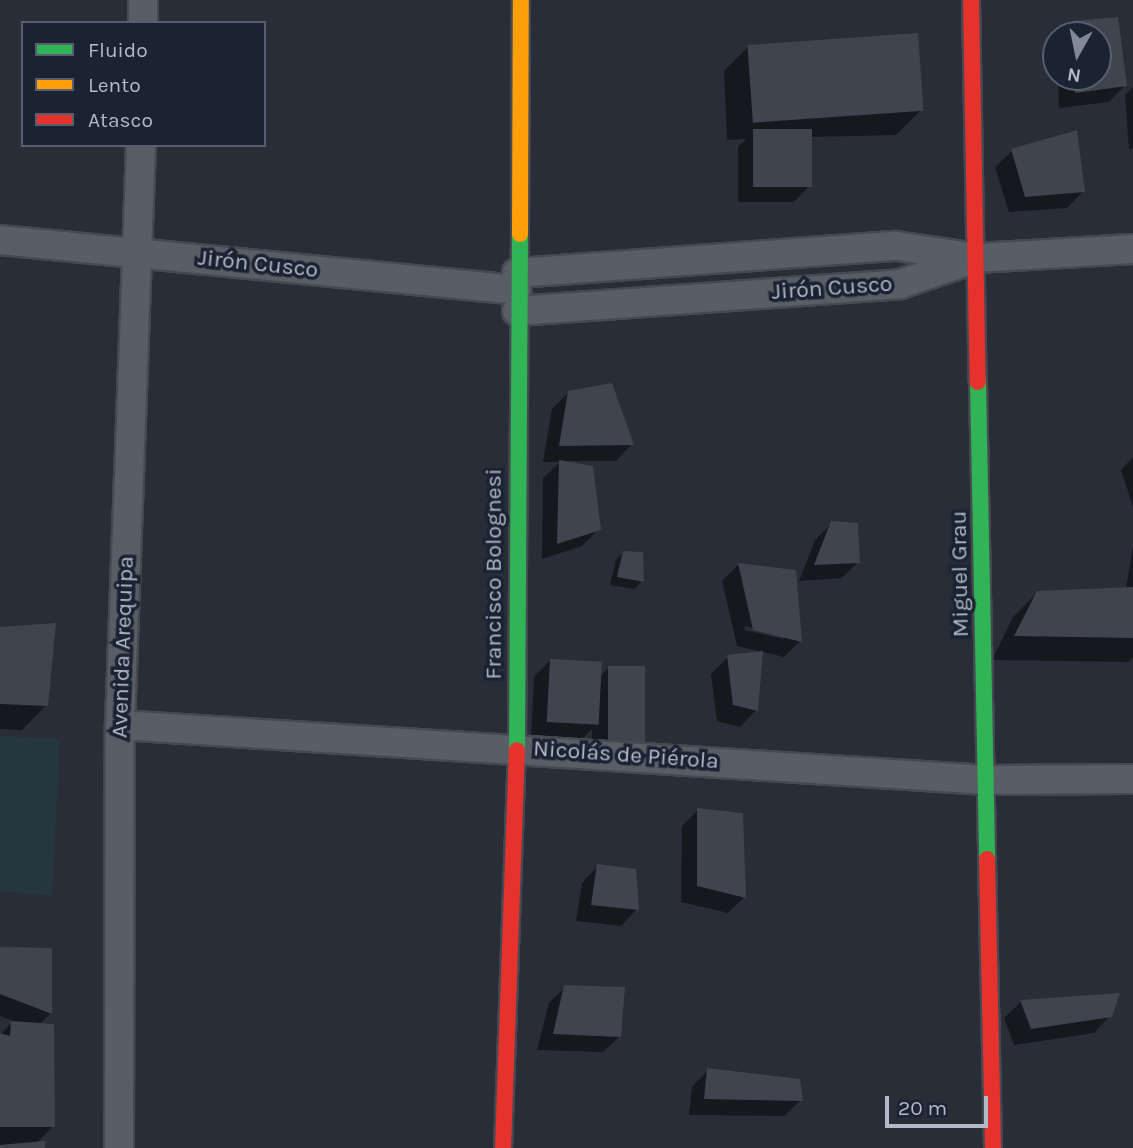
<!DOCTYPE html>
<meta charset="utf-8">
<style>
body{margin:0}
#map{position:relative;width:1133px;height:1148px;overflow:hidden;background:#282d38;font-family:Karla,sans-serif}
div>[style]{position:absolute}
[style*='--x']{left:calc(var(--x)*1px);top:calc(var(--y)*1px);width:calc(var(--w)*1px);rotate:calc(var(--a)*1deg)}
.green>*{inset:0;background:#25373e}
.shadow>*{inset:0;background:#0007}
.building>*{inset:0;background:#40444e;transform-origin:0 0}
.roads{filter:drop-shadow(2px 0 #454951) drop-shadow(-2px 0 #454951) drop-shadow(0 2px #454951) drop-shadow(0 -2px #454951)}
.street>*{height:28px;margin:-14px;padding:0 14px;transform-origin:14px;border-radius:14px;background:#595d65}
.fast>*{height:16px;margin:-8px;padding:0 8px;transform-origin:8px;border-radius:8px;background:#30b455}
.slow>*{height:16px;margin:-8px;padding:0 8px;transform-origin:8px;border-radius:8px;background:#ff9f0a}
.jam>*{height:16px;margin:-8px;padding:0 8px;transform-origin:8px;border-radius:8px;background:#e5322d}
span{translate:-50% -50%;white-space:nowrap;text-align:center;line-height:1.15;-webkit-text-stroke:7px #1b2333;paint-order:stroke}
.street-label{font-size:23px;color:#b2b9c9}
.legend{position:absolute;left:21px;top:21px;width:245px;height:126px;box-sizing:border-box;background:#1b2333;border:2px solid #575f6f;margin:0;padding:9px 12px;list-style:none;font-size:21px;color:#b2b9c9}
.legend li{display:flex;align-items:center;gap:14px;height:35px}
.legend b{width:35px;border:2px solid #575f6f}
.north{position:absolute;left:1042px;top:21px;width:70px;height:70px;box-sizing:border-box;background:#1b2333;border:2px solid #575f6f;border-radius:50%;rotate:189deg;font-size:19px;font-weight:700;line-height:28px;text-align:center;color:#b2b9c9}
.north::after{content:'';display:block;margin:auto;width:24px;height:32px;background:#828896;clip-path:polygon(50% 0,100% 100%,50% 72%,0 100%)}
.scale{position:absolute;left:885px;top:1096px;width:103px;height:32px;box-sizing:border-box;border:4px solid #b2b9c9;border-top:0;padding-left:9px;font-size:21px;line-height:24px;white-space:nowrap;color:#b2b9c9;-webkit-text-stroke:5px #1b2333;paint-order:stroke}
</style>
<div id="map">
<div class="green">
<div style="clip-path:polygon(0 736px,60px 738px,52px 896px,0 891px)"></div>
</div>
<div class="shadow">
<div style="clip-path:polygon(1117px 19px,1125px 85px,1109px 102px,1059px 108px,1058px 77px,1098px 77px,1098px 35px,1061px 35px,1073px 23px)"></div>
<div style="clip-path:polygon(748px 47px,921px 110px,896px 135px,810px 137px,810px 185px,794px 202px,738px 202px,738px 147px,746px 139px,727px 140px,724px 71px)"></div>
<div style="clip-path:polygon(1133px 87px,1133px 149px,1129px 149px,1125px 95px)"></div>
<div style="clip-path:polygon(1012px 151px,1083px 192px,1067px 208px,1009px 212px,995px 167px)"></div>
<div style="clip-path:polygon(568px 393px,632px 444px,616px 461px,569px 461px,599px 529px,582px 546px,542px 559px,543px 478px,560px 462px,543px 462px,552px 409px)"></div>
<div style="clip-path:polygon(1133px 457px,1133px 507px,1121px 470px)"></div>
<div style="clip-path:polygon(832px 523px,858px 562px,842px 578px,799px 581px,815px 540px)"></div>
<div style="clip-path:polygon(1133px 546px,1133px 657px,1128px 662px,992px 660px,1013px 617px,1038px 592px,1126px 589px)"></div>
<div style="clip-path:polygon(624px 552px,642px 581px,634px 589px,610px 585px,616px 560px)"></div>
<div style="clip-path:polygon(evenodd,738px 565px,794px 572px,800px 641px,784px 657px,737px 646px,722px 581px,738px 565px,745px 626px,784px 636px,784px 639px,744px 630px,745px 626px)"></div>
<div style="clip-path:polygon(0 628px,46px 705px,22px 730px,0 729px)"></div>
<div style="clip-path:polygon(728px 657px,756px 710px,740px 727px,717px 721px,711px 674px)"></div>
<div style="clip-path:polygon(550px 660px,600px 677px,609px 667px,642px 744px,592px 760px,592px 729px,581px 740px,531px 738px,534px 677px)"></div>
<div style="clip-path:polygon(698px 810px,744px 897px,728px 913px,681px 902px,682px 826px)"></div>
<div style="clip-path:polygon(598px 866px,637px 909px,621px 926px,576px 921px,582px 883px)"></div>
<div style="clip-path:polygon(0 949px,50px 949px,51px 1013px,39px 1025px,53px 1126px,36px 1144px,43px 1148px,0 1148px,0 1035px,13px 1021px,0 1016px)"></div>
<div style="clip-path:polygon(565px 987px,620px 1036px,603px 1052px,537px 1050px,549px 1003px)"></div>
<div style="clip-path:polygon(1021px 1002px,1110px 1016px,1094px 1033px,1014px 1045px,1004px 1018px)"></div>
<div style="clip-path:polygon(708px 1070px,801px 1100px,784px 1116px,689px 1115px,692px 1087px)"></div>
</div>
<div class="building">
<div style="clip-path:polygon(1118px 17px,1127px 86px,1075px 93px,1074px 77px,1098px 77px,1098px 35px,1073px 35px,1072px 21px)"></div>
<div style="left:918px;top:33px;width:78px;height:171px;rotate:86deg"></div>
<div style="left:753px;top:129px;width:59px;height:58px"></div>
<div style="clip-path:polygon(1077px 130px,1085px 192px,1025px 197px,1011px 149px)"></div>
<div style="clip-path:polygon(612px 383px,634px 445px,559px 446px,568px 391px)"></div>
<div style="clip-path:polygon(559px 460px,593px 466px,601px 530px,557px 544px)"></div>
<div style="clip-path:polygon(831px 521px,858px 523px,860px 563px,814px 565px)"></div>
<div style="clip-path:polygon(623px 551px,643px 552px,644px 582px,617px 577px)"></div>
<div style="clip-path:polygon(738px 563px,796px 570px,802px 642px,753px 630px)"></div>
<div style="clip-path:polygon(1133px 587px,1133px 638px,1014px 636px,1037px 591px)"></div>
<div style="clip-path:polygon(56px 623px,48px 706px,0 704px,0 627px)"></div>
<div style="clip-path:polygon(763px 651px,758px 711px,733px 705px,727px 655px)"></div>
<div style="left:550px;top:659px;width:52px;height:63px;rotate:3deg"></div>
<div style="left:608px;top:666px;width:37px;height:79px"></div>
<div style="clip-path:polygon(697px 808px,743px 813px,746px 898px,697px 886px)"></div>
<div style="clip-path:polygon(597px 864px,636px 869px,639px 910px,591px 905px)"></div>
<div style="clip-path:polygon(0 947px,52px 948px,52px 1014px,0 994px)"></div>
<div style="clip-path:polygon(564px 985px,625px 987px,621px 1037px,553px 1034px)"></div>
<div style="clip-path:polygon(1120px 993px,1112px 1017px,1031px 1029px,1020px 1000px)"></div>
<div style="clip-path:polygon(11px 1021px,54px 1024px,55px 1127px,0 1127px,0 1033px,10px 1036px)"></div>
<div style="clip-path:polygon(707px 1068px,800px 1079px,803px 1101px,704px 1099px)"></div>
<div style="clip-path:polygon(45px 1141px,45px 1148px,0 1148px,0 1145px)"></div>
</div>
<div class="roads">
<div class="street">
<div style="--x:143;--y:23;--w:23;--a:-90"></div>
<div style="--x:0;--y:240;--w:519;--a:5.52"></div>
<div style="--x:517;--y:273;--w:380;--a:-4.1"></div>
<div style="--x:896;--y:246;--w:82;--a:8.4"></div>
<div style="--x:977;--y:258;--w:156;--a:-3.3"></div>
<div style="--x:517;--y:311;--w:384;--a:-4"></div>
<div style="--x:900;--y:284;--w:75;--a:-18.7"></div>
<div style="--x:120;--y:725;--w:869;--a:3.63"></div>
<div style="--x:987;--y:780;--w:146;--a:-0.4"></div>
<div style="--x:119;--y:1148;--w:423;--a:-89.9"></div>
<div style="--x:120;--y:725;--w:580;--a:-87.93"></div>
</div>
<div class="fast">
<div style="--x:978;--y:382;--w:477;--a:88.9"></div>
<div style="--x:517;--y:750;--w:516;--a:-89.67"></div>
</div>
<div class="slow">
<div style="--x:520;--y:234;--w:234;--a:-89.8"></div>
</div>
<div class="jam">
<div style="--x:971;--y:0;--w:382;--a:89"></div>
<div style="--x:987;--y:859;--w:289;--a:88.8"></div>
<div style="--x:503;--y:1148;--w:398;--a:-88"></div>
</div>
</div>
<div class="street-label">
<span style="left:258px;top:264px;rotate:6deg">Jirón Cusco</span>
<span style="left:832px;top:288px;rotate:-4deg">Jirón Cusco</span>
<span style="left:494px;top:574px;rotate:-90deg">Francisco Bolognesi</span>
<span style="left:960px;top:574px;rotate:-91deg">Miguel Grau</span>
<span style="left:123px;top:647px;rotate:-88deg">Avenida Arequipa</span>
<span style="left:626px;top:755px;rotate:4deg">Nicolás de Piérola</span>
</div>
<ul class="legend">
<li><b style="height:9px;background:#30b455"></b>Fluido</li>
<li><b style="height:9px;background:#ff9f0a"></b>Lento</li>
<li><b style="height:9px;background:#e5322d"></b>Atasco</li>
</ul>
<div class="north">N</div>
<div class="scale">20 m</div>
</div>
